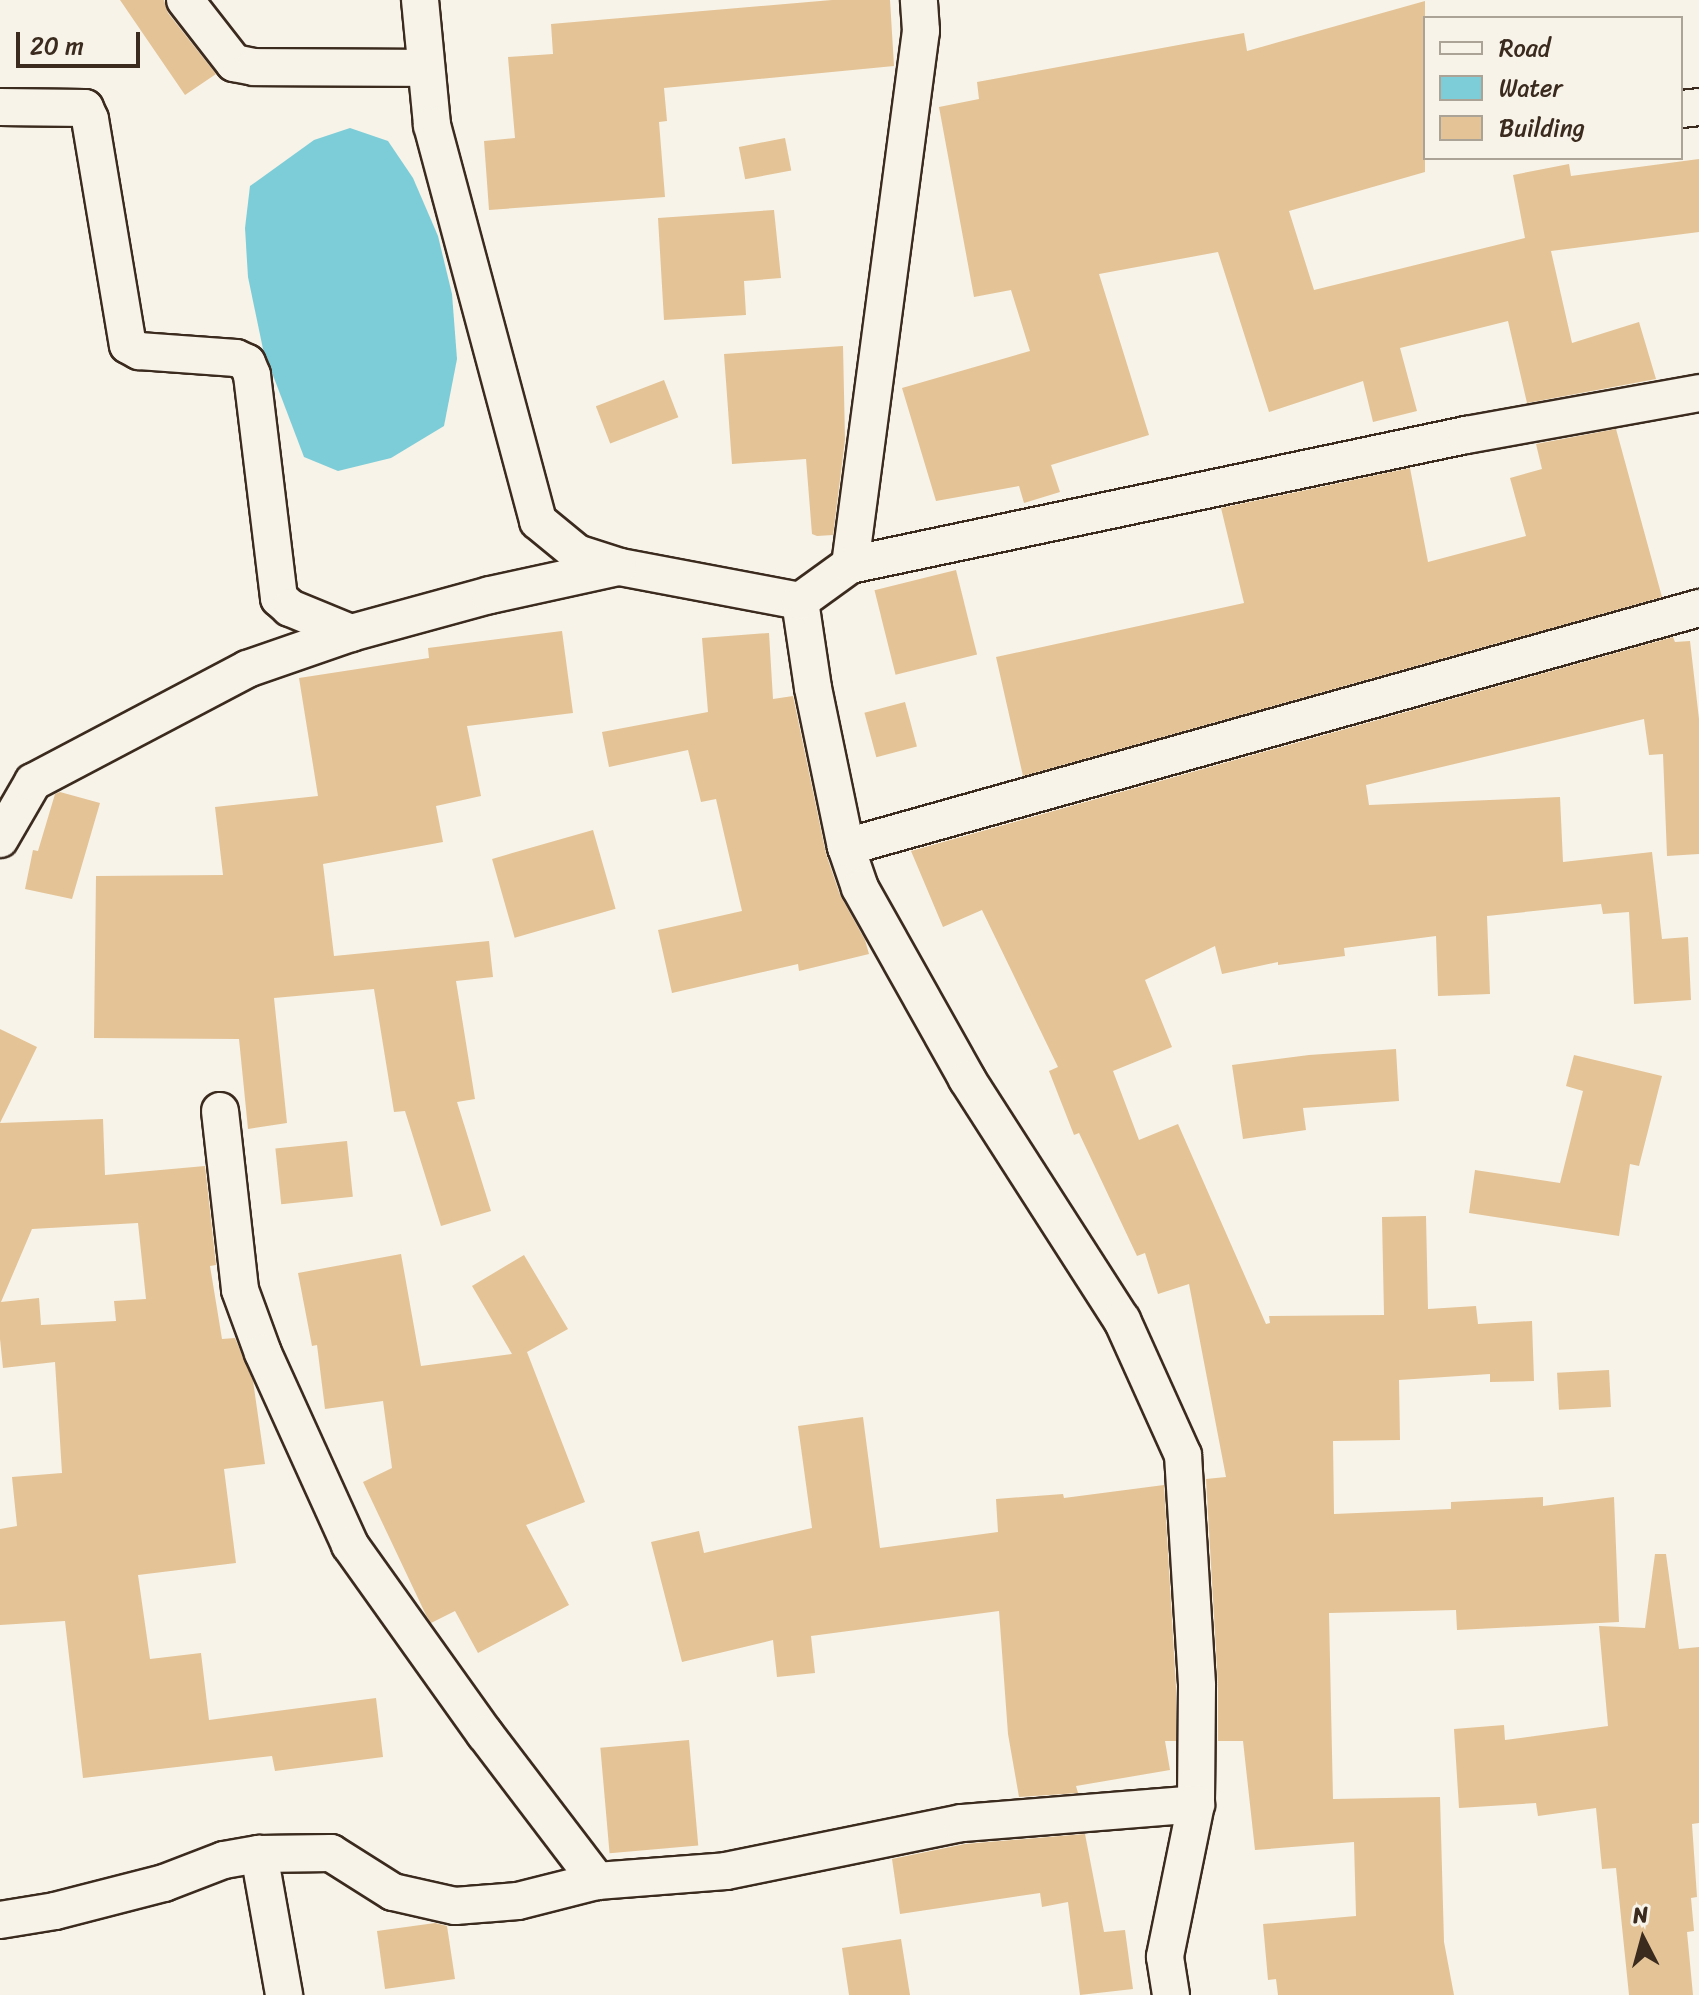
<!DOCTYPE html>
<style>
body{margin:0}
#map{position:relative;width:1699px;height:1995px;overflow:hidden;background:#f7f3e8;font-family:Sriracha,sans-serif}
div>[style]{position:absolute}
[style*='--x']{left:calc(var(--x)*1px);top:calc(var(--y)*1px);width:calc(var(--w)*1px);rotate:calc(var(--a)*1deg)}
.water>*{inset:0;background:#7dcdd8}
.building>*{inset:0;background:#e4c396;transform-origin:0 0}
.roads{filter:drop-shadow(2px 0 #3b2a1e) drop-shadow(-2px 0 #3b2a1e) drop-shadow(0 2px #3b2a1e) drop-shadow(0 -2px #3b2a1e)}
.street>*{height:36px;margin:-18px;padding:0 18px;transform-origin:18px;border-radius:18px;background:#f7f3e8}
span{translate:-50% -50%;white-space:nowrap;text-align:center;line-height:1.15;-webkit-text-stroke:6px #f7f3e8;paint-order:stroke}
.legend{position:absolute;left:1423px;top:16px;width:260px;height:144px;box-sizing:border-box;background:#f7f3e8;border:2px solid #aca397;margin:0;padding:10px 14px;list-style:none;font-size:24px;color:#3b2a1e}
.legend li{display:flex;align-items:center;gap:16px;height:40px}
.legend b{width:40px;border:2px solid #aca397}
.north{position:absolute;left:1603px;top:1899px;width:80px;height:80px;-webkit-text-stroke:6px #f7f3e8;paint-order:stroke;rotate:354deg;font-size:22px;font-weight:700;line-height:32px;text-align:center;color:#3b2a1e}
.north::after{content:'';display:block;margin:auto;width:28px;height:36px;background:#3b2a1e;clip-path:polygon(50% 0,100% 100%,50% 72%,0 100%)}
.scale{position:absolute;left:16px;top:32px;width:124px;height:36px;box-sizing:border-box;border:4px solid #3b2a1e;border-top:0;padding-left:10px;font-size:24px;line-height:28px;white-space:nowrap;color:#3b2a1e;-webkit-text-stroke:6px #f7f3e8;paint-order:stroke}
</style>
<div id="map">
<div class="water">
<div style="clip-path:polygon(350px 128px,388px 141px,413px 178px,438px 236px,452px 294px,457px 359px,444px 426px,391px 458px,338px 471px,304px 457px,263px 349px,248px 277px,245px 228px,250px 186px,314px 140px)"></div>
</div>
<div class="building">
<div style="clip-path:polygon(120px 0,164px 0,168px 13px,216px 74px,185px 95px)"></div>
<div style="clip-path:polygon(832px 0,890px 0,894px 66px,664px 88px,667px 121px,659px 122px,665px 197px,489px 210px,484px 141px,515px 138px,508px 57px,553px 54px,551px 24px)"></div>
<div style="clip-path:polygon(1425px 1px,1425px 172px,1289px 211px,1314px 290px,1525px 238px,1513px 175px,1569px 164px,1571px 176px,1699px 159px,1699px 232px,1551px 251px,1572px 343px,1639px 322px,1656px 379px,1527px 403px,1508px 321px,1400px 348px,1417px 411px,1373px 422px,1363px 381px,1269px 412px,1218px 252px,1099px 274px,1149px 435px,1051px 465px,1060px 492px,1024px 503px,1019px 486px,936px 501px,902px 388px,1030px 351px,1011px 290px,974px 297px,939px 107px,979px 99px,977px 82px,1244px 33px,1247px 51px)"></div>
<div style="left:785px;top:138px;width:33px;height:47px;rotate:79deg"></div>
<div style="clip-path:polygon(774px 210px,781px 278px,744px 281px,746px 315px,664px 320px,658px 218px)"></div>
<div style="clip-path:polygon(843px 346px,845px 440px,833px 535px,817px 536px,812px 534px,806px 459px,732px 464px,724px 354px)"></div>
<div style="left:664px;top:380px;width:40px;height:73px;rotate:69deg"></div>
<div style="clip-path:polygon(1616px 429px,1662px 597px,1023px 776px,996px 657px,1244px 603px,1221px 508px,1410px 468px,1428px 562px,1526px 536px,1510px 478px,1542px 469px,1536px 444px)"></div>
<div style="left:956px;top:570px;width:87px;height:84px;rotate:76deg"></div>
<div style="clip-path:polygon(562px 631px,573px 713px,467px 726px,481px 796px,436px 806px,443px 842px,323px 864px,334px 956px,489px 941px,493px 977px,456px 981px,475px 1099px,457px 1102px,491px 1211px,441px 1226px,405px 1111px,394px 1112px,374px 989px,274px 998px,287px 1123px,248px 1129px,239px 1039px,94px 1038px,96px 876px,223px 875px,215px 807px,318px 796px,299px 678px,429px 658px,428px 648px)"></div>
<div style="clip-path:polygon(769px 633px,773px 699px,793px 696px,826px 854px,840px 895px,865px 940px,869px 954px,799px 971px,798px 964px,672px 993px,658px 930px,742px 911px,716px 799px,701px 802px,688px 750px,609px 767px,602px 732px,708px 712px,702px 638px)"></div>
<div style="clip-path:polygon(1673px 637px,1675px 642px,1690px 641px,1699px 719px,1699px 854px,1667px 856px,1663px 754px,1649px 755px,1644px 719px,1366px 785px,1369px 805px,1560px 797px,1563px 862px,1652px 852px,1662px 939px,1688px 937px,1691px 1000px,1634px 1004px,1629px 912px,1603px 914px,1601px 904px,1487px 916px,1490px 994px,1438px 996px,1436px 936px,1344px 948px,1345px 956px,1278px 965px,1278px 962px,1222px 974px,1215px 946px,1145px 980px,1172px 1047px,1113px 1071px,1139px 1140px,1178px 1124px,1266px 1324px,1270px 1323px,1269px 1316px,1384px 1315px,1382px 1217px,1426px 1216px,1428px 1309px,1476px 1306px,1478px 1324px,1532px 1321px,1534px 1381px,1490px 1382px,1490px 1374px,1399px 1380px,1400px 1440px,1333px 1441px,1334px 1514px,1451px 1509px,1451px 1502px,1543px 1497px,1543px 1506px,1614px 1497px,1619px 1622px,1457px 1630px,1456px 1610px,1329px 1613px,1333px 1799px,1440px 1797px,1444px 1942px,1454px 1995px,1278px 1995px,1276px 1979px,1268px 1980px,1263px 1924px,1356px 1916px,1354px 1842px,1255px 1850px,1243px 1741px,1218px 1741px,1218px 1685px,1206px 1479px,1226px 1477px,1189px 1284px,1158px 1294px,1145px 1253px,1137px 1256px,1079px 1133px,1074px 1135px,1049px 1071px,1058px 1067px,982px 910px,943px 927px,911px 851px)"></div>
<div style="left:905px;top:702px;width:46px;height:42px;rotate:75deg"></div>
<div style="clip-path:polygon(60px 792px,100px 803px,72px 899px,25px 889px,33px 850px,38px 851px,55px 794px)"></div>
<div style="left:593px;top:830px;width:82px;height:105px;rotate:74deg"></div>
<div style="clip-path:polygon(evenodd,0 1029px,37px 1047px,0 1123px,103px 1119px,105px 1175px,205px 1166px,216px 1265px,210px 1266px,222px 1339px,235px 1338px,253px 1381px,265px 1464px,224px 1469px,236px 1563px,138px 1575px,150px 1659px,201px 1653px,209px 1720px,376px 1698px,383px 1757px,275px 1771px,272px 1756px,83px 1778px,65px 1621px,0 1625px,0 1529px,17px 1526px,12px 1477px,62px 1473px,55px 1362px,3px 1368px,0 1339px,0 1029px,138px 1223px,146px 1299px,114px 1301px,116px 1321px,41px 1325px,39px 1298px,1px 1302px,32px 1229px,138px 1223px)"></div>
<div style="clip-path:polygon(1396px 1049px,1399px 1101px,1303px 1108px,1306px 1130px,1243px 1139px,1232px 1065px,1309px 1055px)"></div>
<div style="clip-path:polygon(1574px 1055px,1662px 1076px,1639px 1166px,1630px 1164px,1619px 1236px,1469px 1213px,1475px 1170px,1560px 1183px,1583px 1091px,1566px 1086px)"></div>
<div style="left:347px;top:1141px;width:56px;height:72px;rotate:84deg"></div>
<div style="clip-path:polygon(401px 1254px,421px 1366px,512px 1354px,472px 1286px,524px 1255px,568px 1329px,527px 1352px,585px 1502px,526px 1525px,569px 1605px,478px 1653px,455px 1611px,431px 1623px,426px 1615px,363px 1482px,392px 1468px,383px 1401px,325px 1409px,317px 1345px,312px 1346px,298px 1273px)"></div>
<div style="left:1609px;top:1370px;width:37px;height:52px;rotate:87deg"></div>
<div style="clip-path:polygon(863px 1417px,880px 1548px,998px 1532px,996px 1499px,1063px 1494px,1064px 1498px,1164px 1485px,1176px 1687px,1176px 1741px,1165px 1741px,1170px 1770px,1076px 1786px,1078px 1793px,1019px 1797px,1008px 1734px,999px 1611px,811px 1636px,815px 1673px,777px 1677px,773px 1640px,682px 1662px,651px 1542px,699px 1531px,704px 1553px,812px 1528px,798px 1426px)"></div>
<div style="clip-path:polygon(1655px 1554px,1666px 1554px,1679px 1649px,1699px 1647px,1699px 1823px,1692px 1824px,1697px 1897px,1691px 1898px,1694px 1931px,1687px 1932px,1693px 1995px,1629px 1995px,1616px 1868px,1602px 1869px,1596px 1808px,1538px 1816px,1536px 1803px,1459px 1808px,1454px 1729px,1504px 1725px,1505px 1740px,1608px 1726px,1599px 1626px,1645px 1628px)"></div>
<div style="left:689px;top:1740px;width:106px;height:89px;rotate:85deg"></div>
<div style="clip-path:polygon(1085px 1834px,1104px 1932px,1125px 1930px,1133px 1989px,1080px 1995px,1068px 1902px,1042px 1907px,1040px 1893px,900px 1914px,892px 1859px,965px 1844px)"></div>
<div style="clip-path:polygon(435px 1923px,447px 1926px,455px 1979px,385px 1989px,377px 1931px)"></div>
<div style="clip-path:polygon(901px 1939px,910px 1995px,849px 1995px,842px 1948px)"></div>
</div>
<div class="roads">
<div class="street">
<div style="--x:185;--y:0;--w:80;--a:52.1"></div>
<div style="--x:234;--y:63;--w:20;--a:11"></div>
<div style="--x:254;--y:67;--w:172;--a:0.3"></div>
<div style="--x:420;--y:0;--w:126;--a:84.5"></div>
<div style="--x:432;--y:125;--w:410;--a:75"></div>
<div style="--x:538;--y:521;--w:50;--a:39.4"></div>
<div style="--x:577;--y:553;--w:45;--a:18"></div>
<div style="--x:620;--y:567;--w:183;--a:10.7"></div>
<div style="--x:800;--y:601;--w:88;--a:81.5"></div>
<div style="--x:813;--y:688;--w:162;--a:78.3"></div>
<div style="--x:846;--y:847;--w:43;--a:71.1"></div>
<div style="--x:860;--y:888;--w:219;--a:60.7"></div>
<div style="--x:967;--y:1079;--w:287;--a:57.3"></div>
<div style="--x:1122;--y:1320;--w:148;--a:65.7"></div>
<div style="--x:1183;--y:1455;--w:231;--a:86.5"></div>
<div style="--x:1197;--y:1686;--w:118;--a:90.5"></div>
<div style="--x:1196;--y:1804;--w:156;--a:101.5"></div>
<div style="--x:1165;--y:1957;--w:38;--a:81"></div>
<div style="--x:0;--y:107;--w:85;--a:0.7"></div>
<div style="--x:85;--y:108;--w:12;--a:66"></div>
<div style="--x:90;--y:119;--w:229;--a:80.5"></div>
<div style="--x:128;--y:345;--w:13;--a:29"></div>
<div style="--x:139;--y:351;--w:97;--a:4.1"></div>
<div style="--x:236;--y:358;--w:12;--a:24"></div>
<div style="--x:247;--y:363;--w:13;--a:67"></div>
<div style="--x:252;--y:375;--w:225;--a:83.1"></div>
<div style="--x:279;--y:598;--w:15;--a:42"></div>
<div style="--x:290;--y:608;--w:66;--a:22.3"></div>
<div style="--x:1681;--y:109;--w:18;--a:-6"></div>
<div style="--x:850;--y:565;--w:539;--a:-82.43"></div>
<div style="--x:921;--y:31;--w:31;--a:-94"></div>
<div style="--x:800;--y:601;--w:62;--a:-35.8"></div>
<div style="--x:850;--y:565;--w:630;--a:-11.92"></div>
<div style="--x:1466;--y:435;--w:237;--a:-10.2"></div>
<div style="--x:0;--y:839;--w:66;--a:-59.9"></div>
<div style="--x:33;--y:782;--w:242;--a:-27.8"></div>
<div style="--x:247;--y:669;--w:110;--a:-19.1"></div>
<div style="--x:351;--y:633;--w:144;--a:-15.3"></div>
<div style="--x:490;--y:595;--w:131;--a:-12.3"></div>
<div style="--x:846;--y:847;--w:886;--a:-15.65"></div>
<div style="--x:220;--y:1111;--w:180;--a:83.6"></div>
<div style="--x:240;--y:1290;--w:67;--a:69.9"></div>
<div style="--x:263;--y:1353;--w:211;--a:65.6"></div>
<div style="--x:350;--y:1545;--w:232;--a:54.5"></div>
<div style="--x:485;--y:1734;--w:185;--a:52.7"></div>
<div style="--x:597;--y:1881;--w:129;--a:-4.4"></div>
<div style="--x:726;--y:1871;--w:241;--a:-11.5"></div>
<div style="--x:962;--y:1823;--w:235;--a:-4.6"></div>
<div style="--x:259;--y:1854;--w:143;--a:79.9"></div>
<div style="--x:0;--y:1920;--w:56;--a:-9.3"></div>
<div style="--x:55;--y:1911;--w:113;--a:-14.4"></div>
<div style="--x:164;--y:1883;--w:64;--a:-21"></div>
<div style="--x:224;--y:1860;--w:36;--a:-10"></div>
<div style="--x:259;--y:1854;--w:72;--a:-0.8"></div>
<div style="--x:331;--y:1853;--w:73;--a:32.2"></div>
<div style="--x:393;--y:1892;--w:64;--a:12.7"></div>
<div style="--x:455;--y:1906;--w:63;--a:-4.5"></div>
<div style="--x:518;--y:1901;--w:81;--a:-14.2"></div>
</div>
</div>
<ul class="legend">
<li><b style="height:10px;background:#f7f3e8"></b>Road</li>
<li><b style="height:22px;background:#7dcdd8"></b>Water</li>
<li><b style="height:22px;background:#e4c396"></b>Building</li>
</ul>
<div class="north">N</div>
<div class="scale">20 m</div>
</div>
